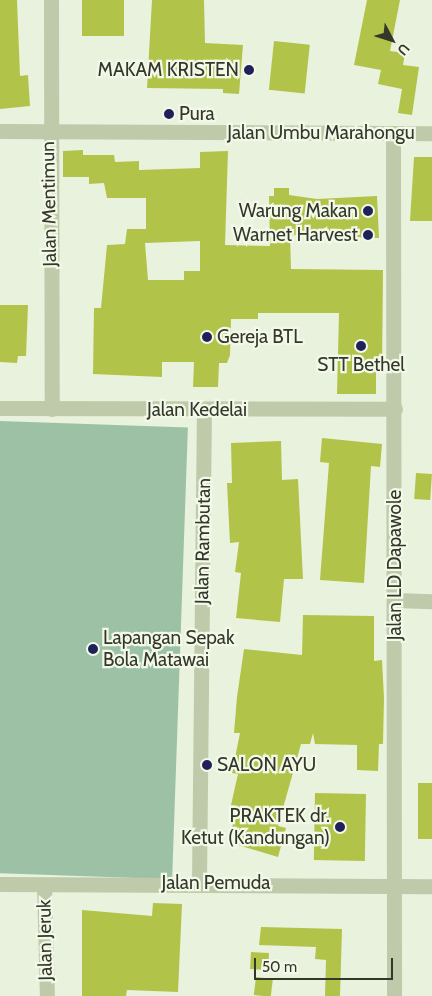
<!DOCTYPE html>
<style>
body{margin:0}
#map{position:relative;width:432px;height:996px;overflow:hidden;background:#e9f2dd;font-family:Cabin,sans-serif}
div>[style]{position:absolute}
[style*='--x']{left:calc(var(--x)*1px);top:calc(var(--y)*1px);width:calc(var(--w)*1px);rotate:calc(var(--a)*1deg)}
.green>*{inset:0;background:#9dc1a5;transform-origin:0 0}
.building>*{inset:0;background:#b2c349;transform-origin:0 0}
.minor>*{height:15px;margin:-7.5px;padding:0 7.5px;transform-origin:7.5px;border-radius:7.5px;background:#becaa9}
.dots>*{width:14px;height:14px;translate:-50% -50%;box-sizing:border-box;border:2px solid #f2f9e9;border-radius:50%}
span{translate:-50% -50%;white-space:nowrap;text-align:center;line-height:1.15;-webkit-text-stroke:4.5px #f2f9e9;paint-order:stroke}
.poi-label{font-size:19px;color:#343729}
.right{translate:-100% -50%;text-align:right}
.left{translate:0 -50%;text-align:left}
.street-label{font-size:19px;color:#343729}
.north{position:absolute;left:367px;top:15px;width:50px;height:50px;-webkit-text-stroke:4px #f2f9e9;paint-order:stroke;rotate:130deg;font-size:14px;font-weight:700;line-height:20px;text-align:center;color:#343729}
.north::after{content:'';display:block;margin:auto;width:18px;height:22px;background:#343729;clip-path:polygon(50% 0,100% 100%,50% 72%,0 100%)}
.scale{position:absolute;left:254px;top:958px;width:139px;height:22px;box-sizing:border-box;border:2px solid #343729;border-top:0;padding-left:6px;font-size:15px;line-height:18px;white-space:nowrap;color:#343729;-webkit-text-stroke:4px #f2f9e9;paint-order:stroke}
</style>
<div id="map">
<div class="green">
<div style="left:0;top:421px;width:188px;height:452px;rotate:2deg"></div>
</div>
<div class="building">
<div style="clip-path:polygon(0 0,17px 0,20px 76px,28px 75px,30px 106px,0 109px)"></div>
<div style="left:82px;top:0;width:42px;height:36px"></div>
<div style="clip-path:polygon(152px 0,204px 0,205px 43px,243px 45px,239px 94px,223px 93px,223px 89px,147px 88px)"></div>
<div style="clip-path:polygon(367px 0,400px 0,390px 51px,405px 53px,403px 65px,419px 67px,412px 115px,398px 113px,402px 89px,378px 84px,381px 70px,354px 65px)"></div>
<div style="left:274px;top:41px;width:36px;height:49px;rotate:6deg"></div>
<div style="clip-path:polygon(evenodd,83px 150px,83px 155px,114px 155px,115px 162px,139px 161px,139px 170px,200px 168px,200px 152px,228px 151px,225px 245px,270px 246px,269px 196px,274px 196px,274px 188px,289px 188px,289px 195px,317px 199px,377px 196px,379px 238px,290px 235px,291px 269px,383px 270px,382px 372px,376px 372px,376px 394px,337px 394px,339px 313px,258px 313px,258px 319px,231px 319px,230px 355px,227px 363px,219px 363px,218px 387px,193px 387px,194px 362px,162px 362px,162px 377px,93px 374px,94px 308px,101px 308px,107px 245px,125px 244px,127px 229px,146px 229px,146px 198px,107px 198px,104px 183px,89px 184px,89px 177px,63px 177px,63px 151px,83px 150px,200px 241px,200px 271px,184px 271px,184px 280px,148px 280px,145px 243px,200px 241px)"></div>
<div style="clip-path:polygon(414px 157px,432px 157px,432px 221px,410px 221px)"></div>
<div style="clip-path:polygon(0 305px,28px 305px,26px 356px,18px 356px,17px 363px,0 362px)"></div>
<div style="clip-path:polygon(322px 438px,382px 444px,380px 467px,371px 466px,364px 583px,320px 580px,329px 463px,320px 462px)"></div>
<div style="clip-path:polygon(281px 441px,282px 480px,298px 479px,303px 579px,284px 579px,280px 622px,236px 618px,241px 573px,235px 572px,239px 542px,230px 543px,227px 483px,232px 483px,231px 443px)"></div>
<div style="left:416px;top:473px;width:16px;height:26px;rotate:4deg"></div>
<div style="clip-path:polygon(303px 615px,374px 616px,374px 661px,382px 660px,384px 698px,383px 744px,379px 744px,378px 771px,357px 770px,357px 745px,315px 744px,313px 733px,310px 744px,301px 744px,278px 826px,286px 828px,278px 857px,228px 842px,238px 806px,231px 805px,238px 774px,232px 773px,240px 733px,234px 733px,237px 697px,244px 649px,302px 655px)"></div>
<div style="left:418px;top:783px;width:14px;height:56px"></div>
<div style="left:315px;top:793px;width:51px;height:67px;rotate:1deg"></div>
<div style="clip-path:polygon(153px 903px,182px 904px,178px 992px,127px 990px,126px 996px,82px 996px,82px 910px,152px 916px)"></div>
<div style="clip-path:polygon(261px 927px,342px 929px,340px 996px,325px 996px,326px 960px,315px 959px,316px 947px,259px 945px)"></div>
<div style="left:251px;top:952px;width:18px;height:17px;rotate:3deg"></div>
<div style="left:256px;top:977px;width:17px;height:18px;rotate:7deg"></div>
</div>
<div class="minor">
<div style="--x:51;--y:0;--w:409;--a:89.9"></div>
<div style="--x:0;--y:131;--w:432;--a:0.3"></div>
<div style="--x:393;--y:134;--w:862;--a:89.93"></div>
<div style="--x:0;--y:408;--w:395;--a:0.1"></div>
<div style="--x:395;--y:600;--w:37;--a:2"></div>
<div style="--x:199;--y:882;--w:472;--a:-89.4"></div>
<div style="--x:0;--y:884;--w:432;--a:0.3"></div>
<div style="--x:44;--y:885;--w:111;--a:88.5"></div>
</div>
<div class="dots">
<div style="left:249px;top:70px;background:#1f2158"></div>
<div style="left:169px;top:114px;background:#1f2158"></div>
<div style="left:368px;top:211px;background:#1f2158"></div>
<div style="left:368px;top:235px;background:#1f2158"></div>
<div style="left:207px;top:337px;background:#1f2158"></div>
<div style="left:361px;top:346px;background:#1f2158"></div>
<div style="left:93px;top:649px;background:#1f2158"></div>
<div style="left:207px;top:765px;background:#1f2158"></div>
<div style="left:340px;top:827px;background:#1f2158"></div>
</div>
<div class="poi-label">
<span class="right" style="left:239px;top:70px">MAKAM KRISTEN</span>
<span class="left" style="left:179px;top:114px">Pura</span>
<span class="right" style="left:358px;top:211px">Warung Makan</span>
<span class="right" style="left:358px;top:235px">Warnet Harvest</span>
<span class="left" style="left:217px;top:337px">Gereja BTL</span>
<span style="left:361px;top:365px">STT Bethel</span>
<span class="left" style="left:103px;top:649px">Lapangan Sepak<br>Bola Matawai</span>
<span class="left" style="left:217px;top:765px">SALON AYU</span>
<span class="right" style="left:330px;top:827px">PRAKTEK dr.<br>Ketut (Kandungan)</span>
</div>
<div class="street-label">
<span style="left:321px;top:133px">Jalan Umbu Marahongu</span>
<span style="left:49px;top:204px;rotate:-91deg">Jalan Mentimun</span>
<span style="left:197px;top:410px">Jalan Kedelai</span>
<span style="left:203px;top:541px;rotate:-89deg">Jalan Rambutan</span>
<span style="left:395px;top:565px;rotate:-90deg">Jalan LD Dapawole</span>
<span style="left:216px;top:883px">Jalan Pemuda</span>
<span style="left:45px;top:940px;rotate:-91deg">Jalan Jeruk</span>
</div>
<div class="north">U</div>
<div class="scale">50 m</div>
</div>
